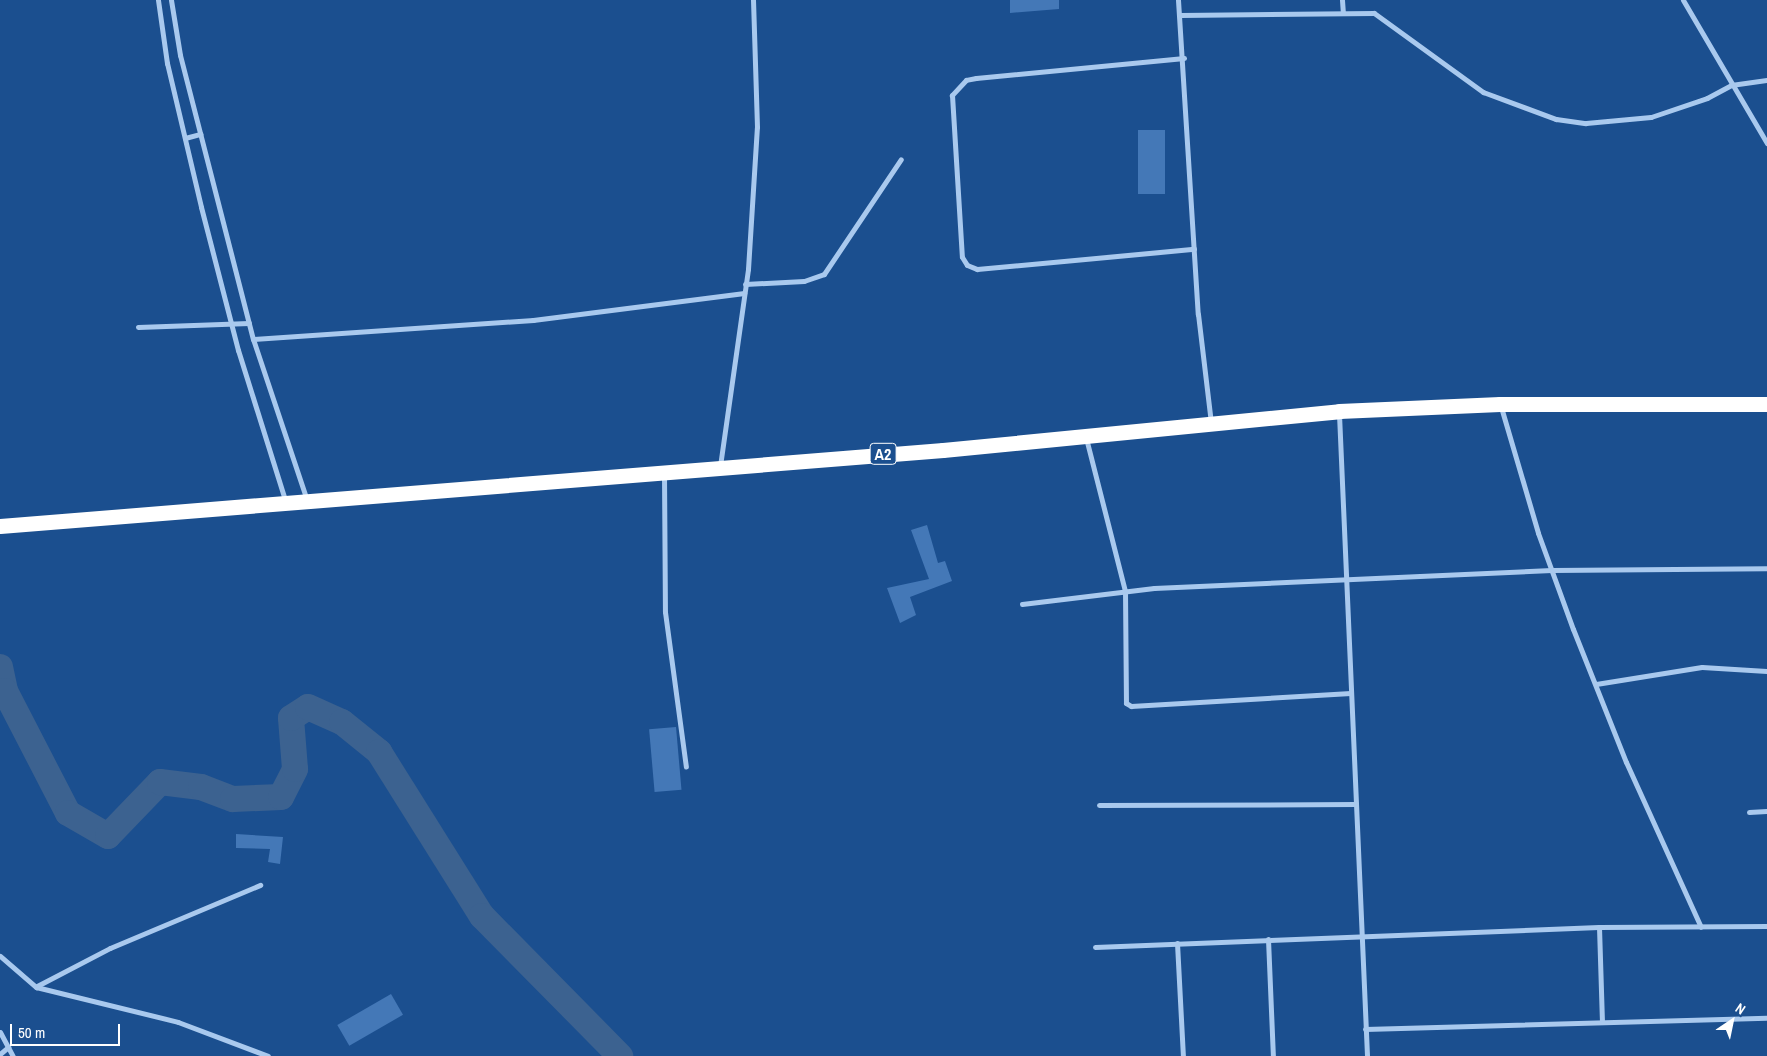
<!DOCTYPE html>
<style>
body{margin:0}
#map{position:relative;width:1767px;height:1056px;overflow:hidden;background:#1b4f8f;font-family:"Archivo Narrow",sans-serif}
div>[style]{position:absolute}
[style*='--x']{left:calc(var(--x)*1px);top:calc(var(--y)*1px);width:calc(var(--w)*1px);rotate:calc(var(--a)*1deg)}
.river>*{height:26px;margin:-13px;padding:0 13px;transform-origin:13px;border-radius:13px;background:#3c6290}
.building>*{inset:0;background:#4478b7;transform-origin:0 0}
.street>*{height:5px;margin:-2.5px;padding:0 2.5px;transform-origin:2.5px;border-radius:2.5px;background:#a9c9ee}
.highway>*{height:15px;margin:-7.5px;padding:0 7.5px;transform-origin:7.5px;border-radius:7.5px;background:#fff}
span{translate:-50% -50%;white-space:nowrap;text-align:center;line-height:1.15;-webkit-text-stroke:4.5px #1b4f8f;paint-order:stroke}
.shield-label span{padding:1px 4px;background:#1b4f8f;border:1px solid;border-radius:4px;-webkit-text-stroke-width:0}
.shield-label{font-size:16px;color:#fff;font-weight:700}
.north{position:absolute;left:1707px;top:996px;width:50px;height:50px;-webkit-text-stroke:4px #1b4f8f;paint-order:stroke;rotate:34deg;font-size:14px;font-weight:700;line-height:20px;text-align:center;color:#fff}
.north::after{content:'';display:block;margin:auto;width:18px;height:22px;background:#fff;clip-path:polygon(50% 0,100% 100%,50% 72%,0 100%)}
.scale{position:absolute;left:10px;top:1024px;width:110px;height:22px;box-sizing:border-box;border:2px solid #fff;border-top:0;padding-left:6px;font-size:15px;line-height:18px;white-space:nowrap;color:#fff;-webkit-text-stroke:4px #1b4f8f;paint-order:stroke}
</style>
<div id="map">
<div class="river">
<div style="--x:0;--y:667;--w:25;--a:78"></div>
<div style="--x:5;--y:691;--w:137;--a:62.7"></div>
<div style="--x:68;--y:813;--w:46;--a:29.9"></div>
<div style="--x:108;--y:836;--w:75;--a:-46.1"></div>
<div style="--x:160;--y:782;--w:41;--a:7"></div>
<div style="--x:201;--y:787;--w:34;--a:21"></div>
<div style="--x:233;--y:799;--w:48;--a:-2.4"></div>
<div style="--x:281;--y:797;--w:31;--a:-63"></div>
<div style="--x:295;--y:769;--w:51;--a:-94.5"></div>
<div style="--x:291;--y:718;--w:20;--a:-33"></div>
<div style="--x:308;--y:707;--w:37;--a:24"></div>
<div style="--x:342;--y:722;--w:48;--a:39"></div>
<div style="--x:379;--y:752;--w:194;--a:57.9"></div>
<div style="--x:482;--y:916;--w:197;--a:45.4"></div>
</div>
<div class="building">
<div style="clip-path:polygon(1010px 0,1059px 0,1059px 9px,1010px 13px)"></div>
<div style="left:1138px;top:130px;width:27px;height:64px"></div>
<div style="clip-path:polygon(927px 525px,938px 563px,945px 561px,952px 581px,910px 597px,916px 615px,900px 623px,887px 588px,929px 579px,911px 530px)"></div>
<div style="left:676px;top:727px;width:63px;height:27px;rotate:85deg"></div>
<div style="clip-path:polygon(236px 834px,283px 837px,280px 864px,268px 862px,270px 849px,236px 848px)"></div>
<div style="left:391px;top:994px;width:24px;height:62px;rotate:60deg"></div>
</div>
<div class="street">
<div style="--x:158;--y:0;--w:64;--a:81.9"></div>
<div style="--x:167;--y:63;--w:148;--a:76.7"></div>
<div style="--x:201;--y:207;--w:148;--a:75.5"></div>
<div style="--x:238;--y:350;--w:157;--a:72.6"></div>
<div style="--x:171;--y:0;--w:56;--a:80.7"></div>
<div style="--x:180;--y:55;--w:293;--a:75.6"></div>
<div style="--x:253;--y:339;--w:170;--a:71.5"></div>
<div style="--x:1178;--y:0;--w:315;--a:86.4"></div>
<div style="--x:1198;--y:314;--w:110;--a:83.2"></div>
<div style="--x:1342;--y:0;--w:13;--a:86"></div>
<div style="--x:1683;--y:0;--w:166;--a:59.6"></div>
<div style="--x:1180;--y:15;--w:194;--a:-0.6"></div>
<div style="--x:1374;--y:13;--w:135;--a:35.9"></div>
<div style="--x:1483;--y:92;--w:78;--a:20.3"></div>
<div style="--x:1556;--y:119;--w:30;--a:8"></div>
<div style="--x:1586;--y:123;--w:65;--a:-5.3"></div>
<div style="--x:1651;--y:117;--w:59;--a:-18.7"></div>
<div style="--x:1707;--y:98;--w:27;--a:-28"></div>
<div style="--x:1731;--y:85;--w:36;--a:-8"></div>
<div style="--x:1184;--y:58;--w:209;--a:174.5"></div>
<div style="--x:976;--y:78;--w:10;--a:169"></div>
<div style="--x:966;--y:80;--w:21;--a:133"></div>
<div style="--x:952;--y:95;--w:162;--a:86.5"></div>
<div style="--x:962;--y:257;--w:9;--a:58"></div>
<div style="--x:967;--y:265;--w:11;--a:22"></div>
<div style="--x:977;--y:269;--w:218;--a:-5.3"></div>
<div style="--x:185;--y:138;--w:16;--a:-15"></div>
<div style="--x:745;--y:284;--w:59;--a:-2.9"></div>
<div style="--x:804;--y:281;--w:21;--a:-19"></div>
<div style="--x:824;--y:274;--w:138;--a:-56.2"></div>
<div style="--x:138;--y:327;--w:111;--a:-2.1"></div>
<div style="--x:253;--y:339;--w:281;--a:-3.9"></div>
<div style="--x:533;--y:320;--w:213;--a:-7.3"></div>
<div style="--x:1501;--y:407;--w:131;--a:73.6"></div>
<div style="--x:1538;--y:533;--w:102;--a:70"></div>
<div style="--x:1573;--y:629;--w:143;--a:68.3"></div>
<div style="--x:1626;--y:762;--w:181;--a:65.6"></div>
<div style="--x:1339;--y:414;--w:643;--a:87.5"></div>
<div style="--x:1086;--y:438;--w:158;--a:75.7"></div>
<div style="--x:1125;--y:591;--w:112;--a:89.5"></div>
<div style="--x:1126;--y:703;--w:6;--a:31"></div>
<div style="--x:1131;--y:706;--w:220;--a:-3.4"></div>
<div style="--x:720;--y:466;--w:199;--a:-81.9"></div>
<div style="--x:748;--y:269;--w:142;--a:-86.4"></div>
<div style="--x:757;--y:127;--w:127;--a:-91.8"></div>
<div style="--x:664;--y:474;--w:138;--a:89.6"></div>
<div style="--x:665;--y:612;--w:156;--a:82.3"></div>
<div style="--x:1022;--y:604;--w:133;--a:-6.9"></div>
<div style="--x:1154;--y:588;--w:398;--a:-2.6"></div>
<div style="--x:1552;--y:570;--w:215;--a:-0.5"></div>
<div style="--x:1596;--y:684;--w:107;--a:-9.1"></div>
<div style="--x:1702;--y:667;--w:65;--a:3.5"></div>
<div style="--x:1099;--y:805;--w:257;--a:-0.2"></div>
<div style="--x:1749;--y:812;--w:18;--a:-3"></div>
<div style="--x:1599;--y:927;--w:95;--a:88.2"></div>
<div style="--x:1268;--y:939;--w:117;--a:87.6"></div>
<div style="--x:1177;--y:943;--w:113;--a:87"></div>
<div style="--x:1095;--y:947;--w:504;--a:-2.27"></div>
<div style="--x:1599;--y:927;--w:168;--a:-0.3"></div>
<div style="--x:0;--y:956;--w:48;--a:40.7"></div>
<div style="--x:36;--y:987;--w:146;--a:13.8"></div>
<div style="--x:178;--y:1022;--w:96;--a:20.7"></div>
<div style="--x:37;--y:986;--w:82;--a:-27.5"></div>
<div style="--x:110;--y:948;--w:163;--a:-22.8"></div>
<div style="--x:1365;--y:1029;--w:402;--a:-1.6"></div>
<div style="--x:0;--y:1032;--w:27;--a:62"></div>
<div style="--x:0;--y:1054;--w:11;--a:-41"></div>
</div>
<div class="highway">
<div style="--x:0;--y:526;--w:946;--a:-4.61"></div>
<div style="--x:943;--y:450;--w:398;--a:-5.6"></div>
<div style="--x:1339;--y:411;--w:161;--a:-2.5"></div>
<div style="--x:1500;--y:404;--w:267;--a:0"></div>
</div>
<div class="shield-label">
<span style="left:883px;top:454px">A2</span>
</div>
<div class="north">N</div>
<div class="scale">50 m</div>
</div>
